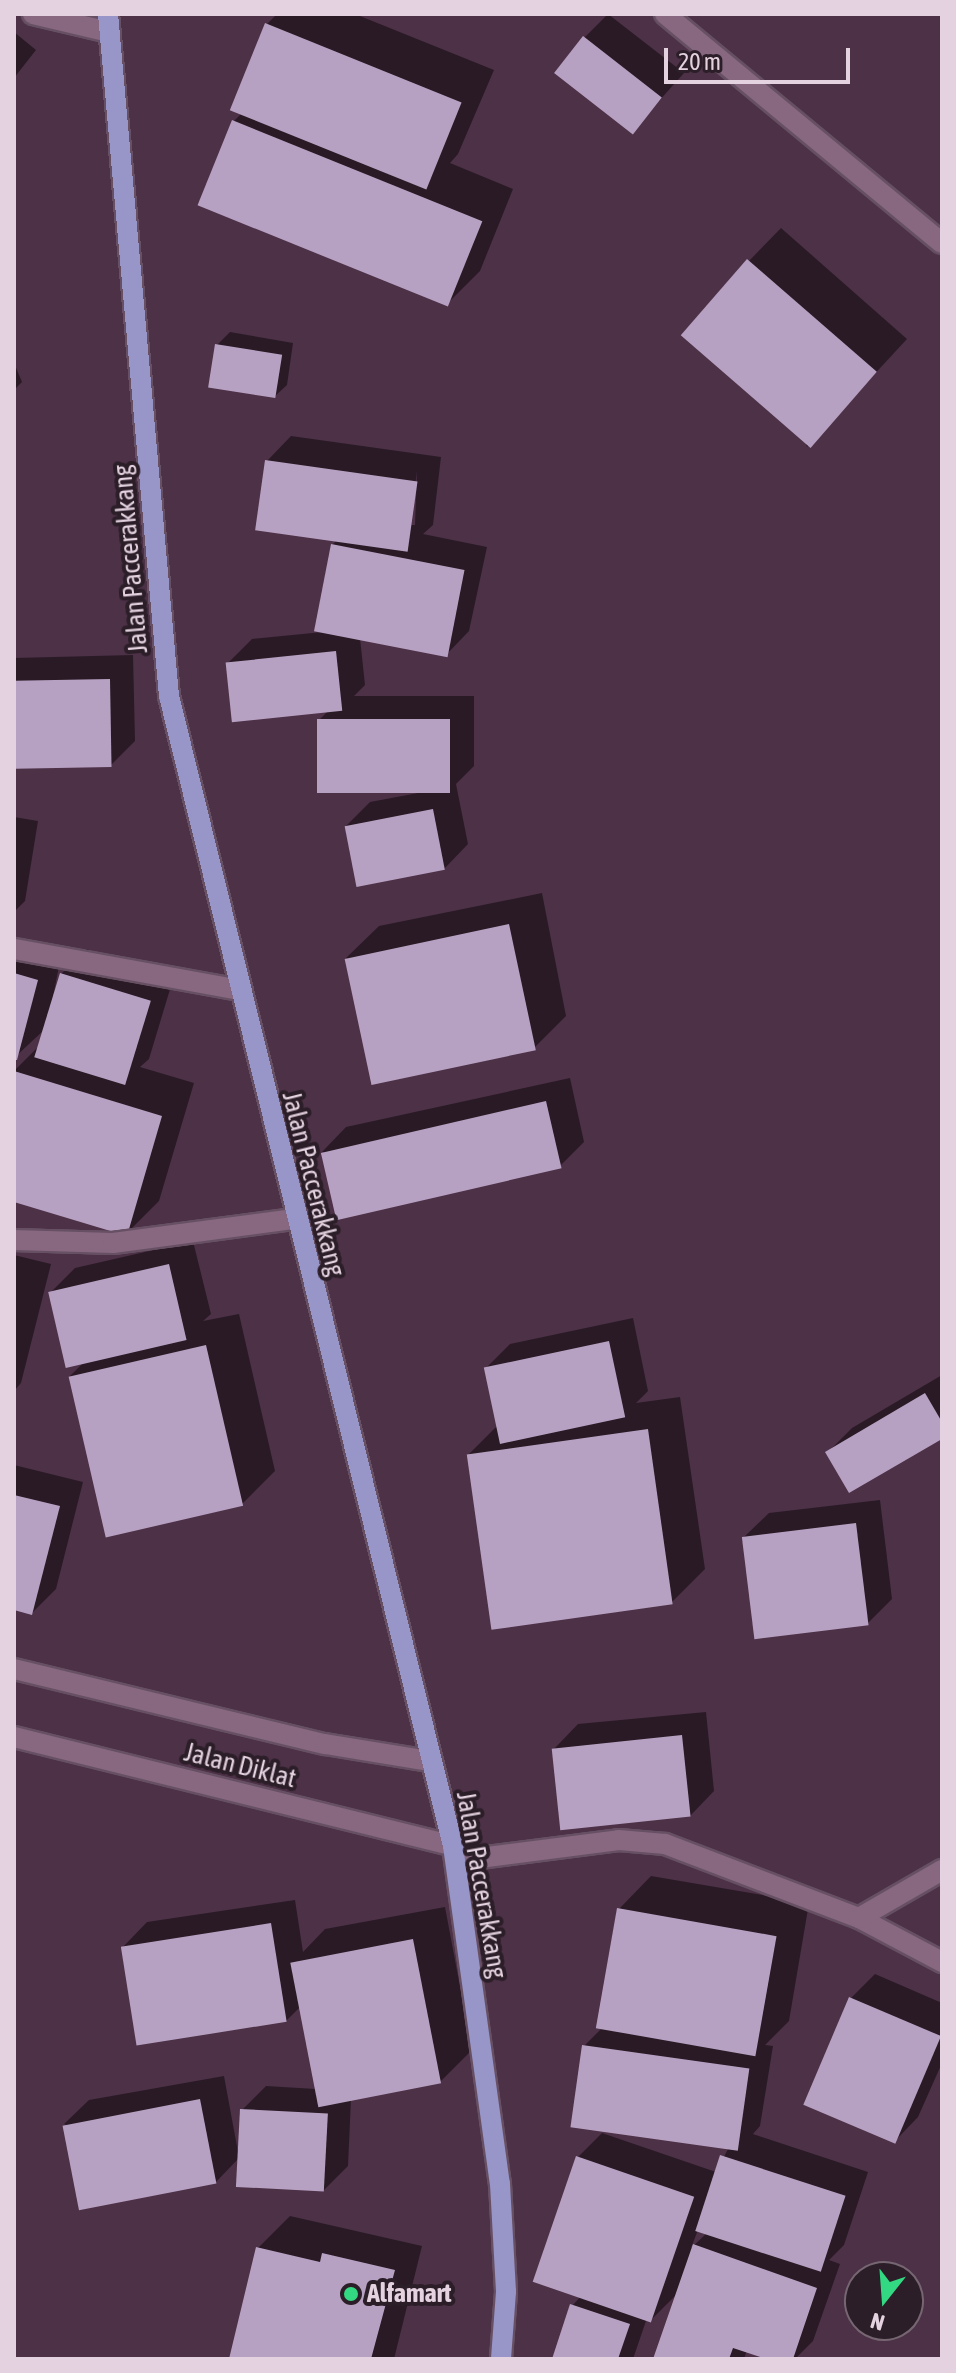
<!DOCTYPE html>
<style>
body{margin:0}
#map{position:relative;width:956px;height:2373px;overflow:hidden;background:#4d3147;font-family:"Asap Condensed",sans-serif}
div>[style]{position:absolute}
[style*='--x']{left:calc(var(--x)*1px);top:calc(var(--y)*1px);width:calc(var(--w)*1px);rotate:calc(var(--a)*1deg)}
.shadow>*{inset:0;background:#0007}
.building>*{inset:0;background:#b7a1c2;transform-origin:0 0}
.roads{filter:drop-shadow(2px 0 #675063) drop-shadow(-2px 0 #675063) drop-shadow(0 2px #675063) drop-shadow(0 -2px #675063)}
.minor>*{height:20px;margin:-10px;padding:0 10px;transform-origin:10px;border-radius:10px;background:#876880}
.major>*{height:20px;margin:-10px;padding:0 10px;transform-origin:10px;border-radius:10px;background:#9895c8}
.dots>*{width:22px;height:22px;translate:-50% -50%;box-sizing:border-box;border:4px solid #2b1e28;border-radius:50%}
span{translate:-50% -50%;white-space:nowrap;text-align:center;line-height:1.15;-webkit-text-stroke:8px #2b1e28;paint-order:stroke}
.street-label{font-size:26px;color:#e4d2e0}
.poi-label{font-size:26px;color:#e4d2e0;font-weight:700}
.left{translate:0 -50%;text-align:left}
.frame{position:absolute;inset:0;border:16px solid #e4d2e0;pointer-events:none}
.north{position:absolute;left:844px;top:2261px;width:80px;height:80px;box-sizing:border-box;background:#2b1e28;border:2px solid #756672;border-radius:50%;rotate:197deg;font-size:22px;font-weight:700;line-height:32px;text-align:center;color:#e4d2e0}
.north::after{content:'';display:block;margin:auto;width:28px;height:36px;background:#33d882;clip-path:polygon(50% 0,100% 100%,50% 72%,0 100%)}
.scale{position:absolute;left:664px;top:48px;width:186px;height:36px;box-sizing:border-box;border:4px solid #e4d2e0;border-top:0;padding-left:10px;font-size:24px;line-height:28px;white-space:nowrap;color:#e4d2e0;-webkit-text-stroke:6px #2b1e28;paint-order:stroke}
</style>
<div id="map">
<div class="shadow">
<div style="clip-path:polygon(277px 14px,355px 14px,494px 70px,458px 154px,450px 163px,513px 189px,480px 271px,447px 304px,234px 121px,242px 113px,267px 24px)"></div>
<div style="clip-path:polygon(608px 14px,684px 73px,633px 130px,584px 38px)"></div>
<div style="clip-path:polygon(14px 32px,36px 50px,14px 78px)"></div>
<div style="clip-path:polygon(781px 228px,907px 339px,807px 447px,749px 261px)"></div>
<div style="clip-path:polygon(230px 332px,293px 343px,287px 385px,274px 397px,217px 345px)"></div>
<div style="clip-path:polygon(14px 363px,22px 382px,14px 390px)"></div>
<div style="clip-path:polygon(evenodd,291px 436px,441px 457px,433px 525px,423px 534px,487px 547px,469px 631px,445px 656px,360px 638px,365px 685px,354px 696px,474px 696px,474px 766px,456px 784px,468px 844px,444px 869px,346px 826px,370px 802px,418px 793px,319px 720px,329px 710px,228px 663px,252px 639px,323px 632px,332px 545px,338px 539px,267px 461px,291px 436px,417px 471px,415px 525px,410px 525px,417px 471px)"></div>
<div style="clip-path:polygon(133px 655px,135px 741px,111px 765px,14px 767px,14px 658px)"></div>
<div style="clip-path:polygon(14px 817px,38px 821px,25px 901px,14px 912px)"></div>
<div style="clip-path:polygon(542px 893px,566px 1016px,534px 1048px,346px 958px,379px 926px)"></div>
<div style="clip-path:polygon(14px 943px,61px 956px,51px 1007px,61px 974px,86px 949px,174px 976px,149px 1059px,140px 1067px,194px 1083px,159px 1201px,126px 1234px,14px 1200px,14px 1071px,40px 1045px,44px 1030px,14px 1058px)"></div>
<div style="clip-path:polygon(570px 1078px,584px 1142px,560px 1166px,322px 1152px,346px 1127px)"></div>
<div style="clip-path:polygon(193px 1241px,211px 1314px,203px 1321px,239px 1314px,275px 1471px,242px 1504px,70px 1376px,83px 1363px,51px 1292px,75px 1268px)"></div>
<div style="clip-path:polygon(14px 1255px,51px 1264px,21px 1383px,14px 1391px)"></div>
<div style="clip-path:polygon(633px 1318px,648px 1391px,636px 1403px,680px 1397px,705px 1569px,672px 1602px,469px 1454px,498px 1425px,486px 1368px,510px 1344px)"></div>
<div style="clip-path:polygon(942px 1375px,942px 1437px,828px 1452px,852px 1428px)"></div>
<div style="clip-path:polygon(14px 1465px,83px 1482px,56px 1589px,32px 1613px,14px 1608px)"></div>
<div style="clip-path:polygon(880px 1500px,892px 1599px,868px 1623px,744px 1537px,769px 1513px)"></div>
<div style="clip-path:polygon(706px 1712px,714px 1791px,690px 1816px,554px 1749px,578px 1724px)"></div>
<div style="clip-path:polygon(evenodd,651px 1876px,809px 1903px,789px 2021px,765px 2045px,773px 2046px,760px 2126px,753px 2134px,868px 2172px,844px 2245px,829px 2260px,840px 2264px,813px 2341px,795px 2359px,772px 2359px,747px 2350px,744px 2359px,655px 2359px,678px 2293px,651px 2320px,647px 2318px,633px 2359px,554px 2359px,572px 2306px,581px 2296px,578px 2157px,602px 2133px,716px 2172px,728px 2149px,584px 2046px,603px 2027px,619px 1909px,651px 1876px,698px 2230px,707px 2233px,691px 2248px,698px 2230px)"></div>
<div style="clip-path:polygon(295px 1900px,303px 1952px,325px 1929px,445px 1907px,472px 2050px,439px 2083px,351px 2099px,348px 2166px,324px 2190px,239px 2158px,215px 2183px,64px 2124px,89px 2100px,224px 2076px,238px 2152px,242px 2110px,266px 2086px,316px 2089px,301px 2006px,286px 2021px,123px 1947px,147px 1922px)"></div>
<div style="clip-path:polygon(875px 1974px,942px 2003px,942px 2063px,918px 2117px,894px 2142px,851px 1998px)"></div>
<div style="clip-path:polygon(290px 2216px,422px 2246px,394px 2359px,232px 2359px,258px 2248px)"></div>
</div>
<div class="building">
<div style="left:265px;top:23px;width:212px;height:94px;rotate:22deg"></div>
<div style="left:583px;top:36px;width:100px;height:47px;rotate:38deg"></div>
<div style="left:232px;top:120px;width:270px;height:92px;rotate:22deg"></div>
<div style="left:747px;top:259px;width:172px;height:101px;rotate:41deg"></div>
<div style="left:215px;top:344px;width:68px;height:44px;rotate:9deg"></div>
<div style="left:265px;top:460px;width:154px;height:71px;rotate:8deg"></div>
<div style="left:331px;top:544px;width:136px;height:89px;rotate:11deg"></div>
<div style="left:336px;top:651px;width:60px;height:111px;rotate:84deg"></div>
<div style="left:110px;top:679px;width:88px;height:96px;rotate:89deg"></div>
<div style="left:317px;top:719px;width:133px;height:74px"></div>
<div style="left:433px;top:809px;width:62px;height:90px;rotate:79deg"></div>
<div style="left:509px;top:924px;width:129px;height:168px;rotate:78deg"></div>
<div style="clip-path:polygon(14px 973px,38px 980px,17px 1060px,14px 1060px)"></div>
<div style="left:60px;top:973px;width:95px;height:88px;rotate:17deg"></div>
<div style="clip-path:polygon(14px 1071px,162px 1116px,127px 1236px,14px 1202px)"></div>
<div style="left:546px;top:1101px;width:69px;height:231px;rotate:77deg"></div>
<div style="left:169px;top:1264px;width:78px;height:124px;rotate:77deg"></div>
<div style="left:609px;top:1341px;width:78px;height:128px;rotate:78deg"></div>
<div style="left:206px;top:1345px;width:165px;height:141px;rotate:77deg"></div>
<div style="clip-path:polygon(925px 1393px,942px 1422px,942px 1439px,849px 1493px,825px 1452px)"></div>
<div style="left:648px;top:1429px;width:177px;height:183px;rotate:82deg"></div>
<div style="clip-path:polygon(14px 1495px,60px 1506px,32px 1615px,14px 1610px)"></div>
<div style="left:856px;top:1523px;width:103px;height:115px;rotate:83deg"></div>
<div style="left:682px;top:1735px;width:82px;height:131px;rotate:84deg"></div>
<div style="left:617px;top:1908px;width:162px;height:122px;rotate:10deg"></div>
<div style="left:271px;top:1923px;width:100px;height:152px;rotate:81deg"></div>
<div style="left:413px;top:1939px;width:147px;height:125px;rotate:79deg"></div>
<div style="left:849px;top:1997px;width:100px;height:117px;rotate:23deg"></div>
<div style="left:582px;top:2045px;width:169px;height:83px;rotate:8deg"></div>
<div style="left:200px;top:2099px;width:86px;height:140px;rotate:79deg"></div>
<div style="left:240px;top:2109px;width:88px;height:78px;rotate:3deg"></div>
<div style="left:720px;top:2155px;width:132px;height:80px;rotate:18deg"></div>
<div style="left:576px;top:2156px;width:125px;height:133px;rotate:19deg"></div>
<div style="clip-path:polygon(693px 2244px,817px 2288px,793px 2359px,766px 2359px,733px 2348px,729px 2359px,653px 2359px)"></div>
<div style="clip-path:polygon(256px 2247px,320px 2262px,322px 2253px,395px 2270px,371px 2359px,229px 2359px)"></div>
<div style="clip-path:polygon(570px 2304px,630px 2324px,618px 2359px,552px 2359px)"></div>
</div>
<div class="roads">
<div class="minor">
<div style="--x:33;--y:14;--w:78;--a:13.3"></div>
<div style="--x:665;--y:14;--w:359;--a:39.6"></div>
<div style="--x:14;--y:949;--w:230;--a:10.3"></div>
<div style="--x:14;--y:1240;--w:99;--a:1.7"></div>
<div style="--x:113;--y:1243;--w:183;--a:-7.6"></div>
<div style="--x:14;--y:1669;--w:320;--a:13.6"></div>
<div style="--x:325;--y:1744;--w:105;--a:9.3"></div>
<div style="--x:14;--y:1737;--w:452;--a:13.9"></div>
<div style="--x:456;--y:1861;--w:164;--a:-7.3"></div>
<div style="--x:619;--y:1840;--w:46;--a:5"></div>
<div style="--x:665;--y:1844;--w:208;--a:20.9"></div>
<div style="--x:859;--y:1918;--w:94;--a:27.9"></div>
<div style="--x:859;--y:1918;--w:96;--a:-30"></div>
</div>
<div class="major">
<div style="--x:108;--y:14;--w:685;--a:84.89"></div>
<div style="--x:169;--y:696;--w:1185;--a:76.13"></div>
<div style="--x:453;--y:1846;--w:341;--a:82.1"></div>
<div style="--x:500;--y:2184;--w:108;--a:86.8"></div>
<div style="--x:506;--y:2292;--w:67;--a:94.3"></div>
</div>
</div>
<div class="dots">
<div style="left:351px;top:2294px;background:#33d882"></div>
</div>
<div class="street-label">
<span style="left:131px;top:559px;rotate:-95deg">Jalan Paccerakkang</span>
<span style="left:313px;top:1184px;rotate:76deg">Jalan Paccerakkang</span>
<span style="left:240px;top:1766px;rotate:14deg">Jalan Diklat</span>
<span style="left:481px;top:1885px;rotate:80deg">Jalan Paccerakkang</span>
</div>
<div class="poi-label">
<span class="left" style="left:367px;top:2294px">Alfamart</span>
</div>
<div class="frame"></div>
<div class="north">N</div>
<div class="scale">20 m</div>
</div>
